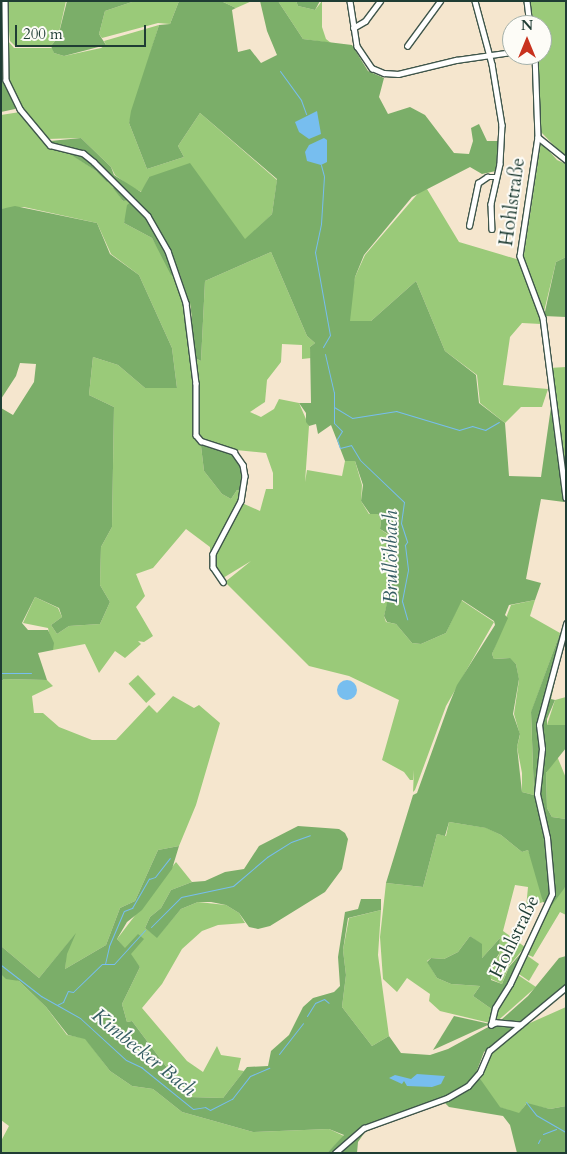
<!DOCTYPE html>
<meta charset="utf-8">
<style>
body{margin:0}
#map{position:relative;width:567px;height:1154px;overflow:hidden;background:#f5e6ce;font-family:Cardo,serif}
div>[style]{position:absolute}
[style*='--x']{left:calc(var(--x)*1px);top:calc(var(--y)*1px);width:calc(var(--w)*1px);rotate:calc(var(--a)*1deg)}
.green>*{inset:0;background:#9aca79;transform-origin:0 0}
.forest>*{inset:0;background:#7bae69}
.water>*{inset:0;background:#77beef}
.round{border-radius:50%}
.stream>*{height:1px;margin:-0.5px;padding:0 0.5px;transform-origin:0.5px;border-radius:0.5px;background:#77beef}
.roads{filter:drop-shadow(1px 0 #3f564b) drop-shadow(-1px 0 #3f564b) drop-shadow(0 1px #3f564b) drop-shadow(0 -1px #3f564b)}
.minor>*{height:4.5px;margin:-2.25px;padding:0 2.25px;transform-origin:2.25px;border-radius:2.25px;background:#fff}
span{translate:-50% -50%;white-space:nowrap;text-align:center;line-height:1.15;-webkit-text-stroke:4px #fdfcf7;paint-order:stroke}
.street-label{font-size:19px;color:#1f3d34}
.water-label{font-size:20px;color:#355d63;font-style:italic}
.frame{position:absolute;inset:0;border:2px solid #1f3d34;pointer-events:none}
.north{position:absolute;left:502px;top:15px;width:50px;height:50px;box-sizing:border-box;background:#fdfcf7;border:1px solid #a4b0a9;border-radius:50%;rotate:0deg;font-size:14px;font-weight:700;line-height:20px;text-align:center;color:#1f3d34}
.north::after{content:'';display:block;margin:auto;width:18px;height:22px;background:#c8321e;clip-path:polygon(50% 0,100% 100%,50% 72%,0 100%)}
.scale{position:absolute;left:15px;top:25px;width:131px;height:22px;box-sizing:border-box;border:2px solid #1f3d34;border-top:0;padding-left:6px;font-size:15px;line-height:18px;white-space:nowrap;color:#1f3d34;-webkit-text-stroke:4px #fdfcf7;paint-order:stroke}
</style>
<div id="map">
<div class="green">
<div style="clip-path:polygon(6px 1px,66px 1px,58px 37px,51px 46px,15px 46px,10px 41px)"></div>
<div style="clip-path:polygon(135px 1px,179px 1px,170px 24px,158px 23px,102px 38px,99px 34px,105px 11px)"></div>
<div style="clip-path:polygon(221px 1px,252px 1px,236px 8px)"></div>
<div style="clip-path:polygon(278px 1px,296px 1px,298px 6px,315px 10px,322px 1px,322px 27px,326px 39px,331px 43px,303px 39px)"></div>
<div style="clip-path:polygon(530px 1px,566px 1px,566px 158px,541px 132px,538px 55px,542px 55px,542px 25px,534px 25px)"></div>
<div style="clip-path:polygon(159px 25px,129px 123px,147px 169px,184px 157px,178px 146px,200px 113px,277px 180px,272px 214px,245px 240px,149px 177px,142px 192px,131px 187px,115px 175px,111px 167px,81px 138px,47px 139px,22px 108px,8px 80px,7px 26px,8px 41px,14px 48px,53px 48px,54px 53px,64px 56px,101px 48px,106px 45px,104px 41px)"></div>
<div style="clip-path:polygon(20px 112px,48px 145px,71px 154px,96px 171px,109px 181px,123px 201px,126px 198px,130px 202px,124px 223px,152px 238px,174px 275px,185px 310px,187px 340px,193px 344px,195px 358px,201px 361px,205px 281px,271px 252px,307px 336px,315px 343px,310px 347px,311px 358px,302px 359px,302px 345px,282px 344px,281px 362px,267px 380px,265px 402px,250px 412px,261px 417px,274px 409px,279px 399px,299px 403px,309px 426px,305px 482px,307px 470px,342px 476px,345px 461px,355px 461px,362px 485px,361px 501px,369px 514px,378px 514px,381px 521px,380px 529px,393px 538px,400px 553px,384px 616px,386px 622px,396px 624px,412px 643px,421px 644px,446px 633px,461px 600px,494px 622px,446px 706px,415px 790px,413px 792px,414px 770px,413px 780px,410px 780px,404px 772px,382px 760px,399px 700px,349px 676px,309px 666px,225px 582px,251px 561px,223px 578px,215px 566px,215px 554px,242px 503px,260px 511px,266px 489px,273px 489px,273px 473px,266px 453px,236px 450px,206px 442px,201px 446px,204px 471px,222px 494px,231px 499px,237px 490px,242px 492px,241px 498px,214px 548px,210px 564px,210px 547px,186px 529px,153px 568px,136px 574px,145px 596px,136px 607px,153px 636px,144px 642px,138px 641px,141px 644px,125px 658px,115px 651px,99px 673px,85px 644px,53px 650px,48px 628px,23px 623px,35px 597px,58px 608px,62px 617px,51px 625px,57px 634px,69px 626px,100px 624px,110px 602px,100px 585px,101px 547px,112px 527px,114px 407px,89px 395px,93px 357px,118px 365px,145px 388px,177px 388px,172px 348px,139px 275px,111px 254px,97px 223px,24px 207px,1px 209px,1px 115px)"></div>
<div style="clip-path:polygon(541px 142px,557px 160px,566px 164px,566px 257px,556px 262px,541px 324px,522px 323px,510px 337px,503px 385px,548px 389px,542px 407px,521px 407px,505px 423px,480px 403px,477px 375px,445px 351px,416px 281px,371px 321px,350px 321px,350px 302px,355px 277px,365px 255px,420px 191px,427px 189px,459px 242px,523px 261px)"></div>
<div style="clip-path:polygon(566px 367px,566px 472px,549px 368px)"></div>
<div style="clip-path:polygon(535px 600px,530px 616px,560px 633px,531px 713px,534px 795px,522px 792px,522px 773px,517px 747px,520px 735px,514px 714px,519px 680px,516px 664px,509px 658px,494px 659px,492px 654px,511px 605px)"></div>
<div style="left:138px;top:675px;width:26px;height:13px;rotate:47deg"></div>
<div style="clip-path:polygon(4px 679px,47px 680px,53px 686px,32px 696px,34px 713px,43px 713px,59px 727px,92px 740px,116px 740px,149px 705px,157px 713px,173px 696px,194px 708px,199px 705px,220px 723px,196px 805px,179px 846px,158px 850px,135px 901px,120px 908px,106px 945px,65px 969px,66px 954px,74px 936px,39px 978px,1px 946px,1px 682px)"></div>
<div style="clip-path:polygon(566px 697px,566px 725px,547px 725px,555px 700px)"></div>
<div style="clip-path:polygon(557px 756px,566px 778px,566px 819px,552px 817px,547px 808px,546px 773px)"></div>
<div style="clip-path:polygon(449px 822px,487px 828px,501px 835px,522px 852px,528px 850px,538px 875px,543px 902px,526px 908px,528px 887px,515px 885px,503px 931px,525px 947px,509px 966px,502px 984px,491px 979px,489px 967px,499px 955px,500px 938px,482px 958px,482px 945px,470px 936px,458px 952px,444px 959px,431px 958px,427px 961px,437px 978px,451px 984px,480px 986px,473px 996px,493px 1010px,490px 1023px,440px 1011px,429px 1001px,430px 994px,407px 978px,397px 992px,383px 979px,380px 937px,386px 883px,423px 887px,437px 834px,446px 836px)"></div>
<div style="clip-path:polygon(176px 862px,192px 882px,171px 890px,161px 908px,150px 917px,145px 928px,157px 937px,181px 909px,198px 902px,226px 905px,239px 913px,245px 923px,218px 925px,202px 931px,182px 949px,162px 984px,142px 1008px,187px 1061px,203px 1072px,217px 1046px,221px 1055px,241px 1058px,238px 1070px,244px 1071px,223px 1098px,189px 1097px,132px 1021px,127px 1022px,122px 1004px,140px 967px,117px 939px)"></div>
<div style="clip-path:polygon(566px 886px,566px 915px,560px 912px,533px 957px,524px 953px,549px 904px)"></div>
<div style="clip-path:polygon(381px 910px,378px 955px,389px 1036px,372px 1046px,342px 1007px,346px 975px,343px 950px,349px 918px)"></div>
<div style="clip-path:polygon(525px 954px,539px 964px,529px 981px,516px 972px)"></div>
<div style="clip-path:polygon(515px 973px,536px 987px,494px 1024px,494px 1014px)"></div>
<div style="clip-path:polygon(1px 974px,19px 981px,46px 1007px,67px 1035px,85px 1038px,110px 1071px,132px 1086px,153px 1089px,182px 1112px,253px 1132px,329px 1129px,344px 1136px,327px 1153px,1px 1153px,1px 1141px,9px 1126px,1px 1120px)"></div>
<div style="clip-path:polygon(566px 1007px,566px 1106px,550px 1109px,526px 1104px,519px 1114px,499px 1107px,480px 1080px,488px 1054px,521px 1027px)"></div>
</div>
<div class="forest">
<div style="clip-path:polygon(67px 1px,135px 1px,105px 11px,99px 34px,106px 45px,64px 56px,54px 53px,51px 46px,58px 37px)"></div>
<div style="clip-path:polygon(179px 1px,221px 1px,236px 8px,232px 10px,238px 52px,250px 49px,261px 63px,277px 55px,267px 31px,260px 1px,278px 1px,303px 39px,352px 45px,368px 71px,384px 78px,379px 97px,388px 114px,410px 107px,425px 115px,454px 153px,469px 154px,473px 141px,471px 128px,479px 124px,487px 141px,498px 141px,496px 171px,482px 174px,470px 167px,412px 197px,364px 255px,355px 277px,350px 321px,371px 321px,416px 281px,445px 351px,476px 375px,479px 403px,505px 423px,509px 476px,541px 477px,551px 407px,564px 502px,541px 499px,526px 579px,541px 583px,535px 600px,509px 605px,505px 615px,508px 618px,492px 654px,494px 659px,510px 658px,516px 664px,519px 679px,513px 714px,520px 734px,517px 747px,522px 792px,534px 795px,531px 712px,560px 633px,565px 635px,551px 699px,555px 700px,547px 719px,547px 725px,566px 725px,566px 748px,546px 773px,547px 808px,552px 817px,566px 819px,566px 886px,552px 905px,543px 902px,528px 850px,522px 852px,501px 835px,486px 828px,449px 822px,445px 836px,437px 834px,423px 887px,386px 883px,413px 795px,417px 793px,448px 707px,457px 685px,495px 625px,494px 621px,462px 600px,446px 633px,421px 644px,412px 643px,396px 624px,387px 622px,384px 616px,399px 549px,393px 537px,380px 529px,381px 521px,378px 514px,370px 514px,361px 501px,363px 485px,355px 461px,345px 461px,331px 425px,318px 434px,316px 424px,309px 426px,306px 422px,306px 413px,299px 403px,311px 403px,310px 347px,315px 343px,307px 336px,271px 252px,205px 281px,201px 361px,195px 358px,193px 344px,187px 340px,184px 322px,192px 319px,190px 303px,180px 297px,186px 293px,180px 275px,171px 275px,152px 238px,124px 223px,127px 205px,136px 198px,123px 201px,113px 188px,118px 182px,113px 177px,107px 182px,96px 171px,50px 141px,81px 138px,111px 167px,114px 175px,141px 192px,149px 177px,190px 163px,245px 239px,272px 214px,277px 179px,200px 113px,178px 146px,184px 157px,147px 169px,129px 123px,131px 111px,159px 25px,170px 24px)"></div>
<div style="clip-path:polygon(296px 1px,320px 1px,315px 10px,298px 6px)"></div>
<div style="clip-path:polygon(2px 75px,16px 105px,15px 109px,1px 112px)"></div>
<div style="clip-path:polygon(15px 206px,97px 223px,110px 254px,139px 275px,172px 348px,177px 388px,145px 388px,118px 365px,93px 357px,89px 395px,114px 407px,112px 527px,101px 547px,100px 585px,110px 602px,100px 624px,69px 626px,57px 634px,51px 625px,62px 617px,59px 608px,35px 597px,22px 623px,28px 630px,48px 630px,54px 643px,53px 650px,38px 653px,47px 680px,4px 679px,1px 682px,1px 408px,13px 415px,34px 382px,36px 364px,20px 363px,16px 376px,1px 399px,1px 209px)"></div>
<div style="clip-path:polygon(566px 257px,566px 317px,544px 316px,556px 262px)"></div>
<div style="clip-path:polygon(203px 444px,233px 453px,241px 466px,242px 492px,237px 490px,231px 499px,222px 494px,204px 471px,201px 446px)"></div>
<div style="clip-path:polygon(298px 826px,339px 829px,345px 833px,348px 839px,342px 869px,325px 892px,270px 926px,258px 929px,249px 927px,239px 913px,226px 905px,211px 902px,198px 902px,181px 909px,157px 938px,145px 928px,150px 917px,161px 908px,171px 890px,192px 882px,205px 881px,225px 872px,244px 869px,259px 846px)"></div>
<div style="clip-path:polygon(179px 846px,172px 869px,142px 910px,127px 922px,117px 939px,125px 948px,138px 934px,144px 939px,131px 954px,140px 967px,122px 1004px,127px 1022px,132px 1021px,189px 1097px,223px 1098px,247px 1067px,268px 1066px,271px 1051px,289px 1035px,303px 1007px,313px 998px,334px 992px,340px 986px,338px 957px,345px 912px,358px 909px,361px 899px,381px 899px,381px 910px,348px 918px,343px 950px,346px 975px,342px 1007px,372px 1046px,389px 1036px,401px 1053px,430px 1055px,448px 1049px,501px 1020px,528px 996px,559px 958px,566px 956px,566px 985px,484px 1052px,476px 1073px,500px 1107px,519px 1113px,527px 1103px,550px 1109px,566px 1106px,566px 1153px,517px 1153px,510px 1125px,503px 1116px,449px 1107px,443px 1101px,365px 1132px,358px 1142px,357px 1153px,327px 1153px,344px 1135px,329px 1129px,253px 1132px,182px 1112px,153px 1089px,132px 1086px,110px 1071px,85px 1039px,68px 1035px,46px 1007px,19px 981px,6px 979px,1px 974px,1px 946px,39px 978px,76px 933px,67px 954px,65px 969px,106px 945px,120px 908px,135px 901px,158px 850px)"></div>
<div style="clip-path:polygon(470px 936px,482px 944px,482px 958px,500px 938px,499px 954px,490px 967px,491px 980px,502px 984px,509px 967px,522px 952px,510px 983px,493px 1010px,473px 996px,480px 986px,451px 984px,437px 978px,427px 962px,431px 958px,444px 959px,458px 952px)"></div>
<div style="clip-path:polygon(454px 1016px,490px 1024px,433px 1050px)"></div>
</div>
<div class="water">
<div style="clip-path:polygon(317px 111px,321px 134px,309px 139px,299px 132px,295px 122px)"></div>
<div style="clip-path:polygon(324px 138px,327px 140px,327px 162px,321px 165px,307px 161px,305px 152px,309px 145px)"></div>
<div class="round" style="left:337px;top:680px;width:20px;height:20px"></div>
<div style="clip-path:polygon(417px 1074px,445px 1076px,441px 1084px,432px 1087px,407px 1086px,404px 1081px,402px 1084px,389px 1078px,395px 1075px,411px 1079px)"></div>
</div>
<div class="stream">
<div style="--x:280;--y:71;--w:36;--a:54"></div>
<div style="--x:301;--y:100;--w:15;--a:70"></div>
<div style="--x:321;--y:165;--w:11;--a:75"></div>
<div style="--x:324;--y:176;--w:48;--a:93.6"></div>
<div style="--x:321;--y:224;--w:29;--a:102"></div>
<div style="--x:315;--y:252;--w:84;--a:79.8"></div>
<div style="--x:330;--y:335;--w:14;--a:120"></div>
<div style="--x:325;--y:354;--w:39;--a:77"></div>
<div style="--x:334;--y:392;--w:31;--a:90"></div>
<div style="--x:334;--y:423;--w:11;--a:45"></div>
<div style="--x:342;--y:431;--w:9;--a:122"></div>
<div style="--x:337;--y:439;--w:9;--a:72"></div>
<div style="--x:340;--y:448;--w:11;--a:-15"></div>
<div style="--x:351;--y:445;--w:17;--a:59"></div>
<div style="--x:360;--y:460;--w:61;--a:43.7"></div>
<div style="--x:404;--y:502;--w:21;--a:98"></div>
<div style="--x:401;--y:523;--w:20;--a:72"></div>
<div style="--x:407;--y:542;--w:4;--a:124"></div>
<div style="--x:405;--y:545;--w:25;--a:83"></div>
<div style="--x:408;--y:570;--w:32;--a:101"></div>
<div style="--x:402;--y:601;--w:19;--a:74"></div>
<div style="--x:334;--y:407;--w:21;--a:31"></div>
<div style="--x:352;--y:418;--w:45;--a:-9"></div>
<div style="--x:396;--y:411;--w:66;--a:16.8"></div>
<div style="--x:459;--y:430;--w:14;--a:-17"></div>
<div style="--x:472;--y:426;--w:14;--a:17"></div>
<div style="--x:485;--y:430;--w:16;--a:-30"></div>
<div style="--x:1;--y:673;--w:30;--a:0"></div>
<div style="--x:151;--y:927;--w:42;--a:-45"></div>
<div style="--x:181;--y:897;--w:53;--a:-11.9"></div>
<div style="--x:233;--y:886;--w:45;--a:-40.5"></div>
<div style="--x:267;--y:857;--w:28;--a:-32"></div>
<div style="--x:291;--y:842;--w:20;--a:-20"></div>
<div style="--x:105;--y:964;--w:18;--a:-77"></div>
<div style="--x:109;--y:946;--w:38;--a:-67"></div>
<div style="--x:124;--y:911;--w:9;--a:-21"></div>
<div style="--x:132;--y:908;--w:34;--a:-60"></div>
<div style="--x:149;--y:879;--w:6;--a:-18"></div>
<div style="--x:155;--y:877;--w:24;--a:-52"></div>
<div style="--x:1;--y:965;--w:51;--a:37.8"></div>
<div style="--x:41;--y:996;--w:45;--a:29.4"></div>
<div style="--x:80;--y:1018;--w:62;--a:42.4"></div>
<div style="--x:126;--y:1060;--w:17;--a:25"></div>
<div style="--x:141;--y:1067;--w:67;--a:38.9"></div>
<div style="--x:193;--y:1109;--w:12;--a:-9"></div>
<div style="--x:205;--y:1107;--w:6;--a:31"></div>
<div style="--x:210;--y:1110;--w:25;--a:-27"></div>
<div style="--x:232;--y:1099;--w:29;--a:-52"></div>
<div style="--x:250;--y:1076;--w:21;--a:-23"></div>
<div style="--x:57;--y:1005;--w:7;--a:-27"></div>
<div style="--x:63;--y:1002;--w:12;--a:-66"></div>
<div style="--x:68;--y:991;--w:5;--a:11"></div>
<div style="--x:73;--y:992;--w:40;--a:-44"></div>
<div style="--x:102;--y:964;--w:12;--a:0"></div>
<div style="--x:114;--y:964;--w:46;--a:-47.6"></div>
<div style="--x:307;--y:1016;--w:15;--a:-58"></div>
<div style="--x:315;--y:1003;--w:10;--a:-24"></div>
<div style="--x:324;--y:999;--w:6;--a:39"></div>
<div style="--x:279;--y:1054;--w:39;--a:-52"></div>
<div style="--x:526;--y:1102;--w:16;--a:52"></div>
<div style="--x:536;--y:1115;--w:34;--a:30"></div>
<div style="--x:543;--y:1134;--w:14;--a:-21"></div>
<div style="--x:538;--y:1143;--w:4;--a:-63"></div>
</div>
<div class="roads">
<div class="minor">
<div style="--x:5;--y:1;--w:79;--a:89.3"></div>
<div style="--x:6;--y:80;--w:32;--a:64"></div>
<div style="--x:20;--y:109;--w:47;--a:50.2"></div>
<div style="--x:50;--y:145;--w:34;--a:14"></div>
<div style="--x:83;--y:153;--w:14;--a:39"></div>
<div style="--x:94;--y:162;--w:76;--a:45"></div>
<div style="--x:148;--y:216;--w:40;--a:60.3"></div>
<div style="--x:168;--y:251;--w:55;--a:70.9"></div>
<div style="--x:186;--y:303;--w:81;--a:82.9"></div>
<div style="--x:196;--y:383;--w:52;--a:90"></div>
<div style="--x:196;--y:435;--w:8;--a:50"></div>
<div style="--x:201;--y:441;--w:35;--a:18"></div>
<div style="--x:234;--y:452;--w:16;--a:55"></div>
<div style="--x:243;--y:465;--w:11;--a:80"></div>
<div style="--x:245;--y:476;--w:25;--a:99"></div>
<div style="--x:241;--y:501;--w:60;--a:117.8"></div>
<div style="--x:213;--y:554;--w:13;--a:90"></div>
<div style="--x:213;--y:567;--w:18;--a:56"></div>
<div style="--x:350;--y:1;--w:46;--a:81.2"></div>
<div style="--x:357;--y:46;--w:27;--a:56"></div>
<div style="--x:372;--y:68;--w:13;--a:23"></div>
<div style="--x:384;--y:73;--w:14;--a:4"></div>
<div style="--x:398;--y:74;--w:60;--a:-13.6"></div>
<div style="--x:456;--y:60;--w:57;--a:-8.1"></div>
<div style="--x:475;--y:1;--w:65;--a:74.9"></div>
<div style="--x:492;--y:64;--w:62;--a:80.7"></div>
<div style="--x:502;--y:125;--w:39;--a:93"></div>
<div style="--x:500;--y:164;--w:41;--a:102.7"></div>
<div style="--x:491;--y:204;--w:25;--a:88"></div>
<div style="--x:527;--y:1;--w:24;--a:83"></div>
<div style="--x:353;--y:28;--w:14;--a:-30"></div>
<div style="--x:365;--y:21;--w:25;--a:-53"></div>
<div style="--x:407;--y:46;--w:56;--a:-53.7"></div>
<div style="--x:535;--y:55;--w:82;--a:87.9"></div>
<div style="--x:538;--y:137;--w:120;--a:98.6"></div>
<div style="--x:520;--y:256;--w:66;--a:69.6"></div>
<div style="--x:543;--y:318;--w:181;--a:82.7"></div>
<div style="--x:538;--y:137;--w:36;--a:39"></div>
<div style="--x:469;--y:226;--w:44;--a:-78.2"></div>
<div style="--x:478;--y:183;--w:11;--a:-34"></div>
<div style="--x:487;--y:177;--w:10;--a:0"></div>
<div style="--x:521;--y:1025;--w:25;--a:-175"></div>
<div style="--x:496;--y:1023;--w:5;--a:158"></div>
<div style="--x:491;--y:1025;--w:17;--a:-77"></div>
<div style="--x:495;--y:1008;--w:28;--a:-58"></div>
<div style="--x:510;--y:984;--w:99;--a:-65"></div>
<div style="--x:552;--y:894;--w:56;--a:-95.1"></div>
<div style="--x:547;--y:838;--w:45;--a:-102.8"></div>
<div style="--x:537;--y:794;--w:45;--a:-83.7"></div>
<div style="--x:542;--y:749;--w:24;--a:-97"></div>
<div style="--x:539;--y:725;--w:105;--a:-75"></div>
<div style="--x:335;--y:1153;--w:38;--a:-41"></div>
<div style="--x:364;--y:1128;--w:88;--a:-19.9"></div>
<div style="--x:447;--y:1098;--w:24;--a:-30"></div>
<div style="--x:468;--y:1086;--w:18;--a:-49"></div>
<div style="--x:480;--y:1072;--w:23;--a:-67"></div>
<div style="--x:489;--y:1051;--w:100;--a:-39.7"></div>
</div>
</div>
<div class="street-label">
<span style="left:513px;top:202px;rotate:-82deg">Hohlstraße</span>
<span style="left:515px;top:937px;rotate:-64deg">Hohlstraße</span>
</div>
<div class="water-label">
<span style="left:390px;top:557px;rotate:-90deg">Brullöhbach</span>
<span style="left:144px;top:1052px;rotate:39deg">Kimbecker Bach</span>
</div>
<div class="frame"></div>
<div class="north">N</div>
<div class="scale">200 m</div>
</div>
